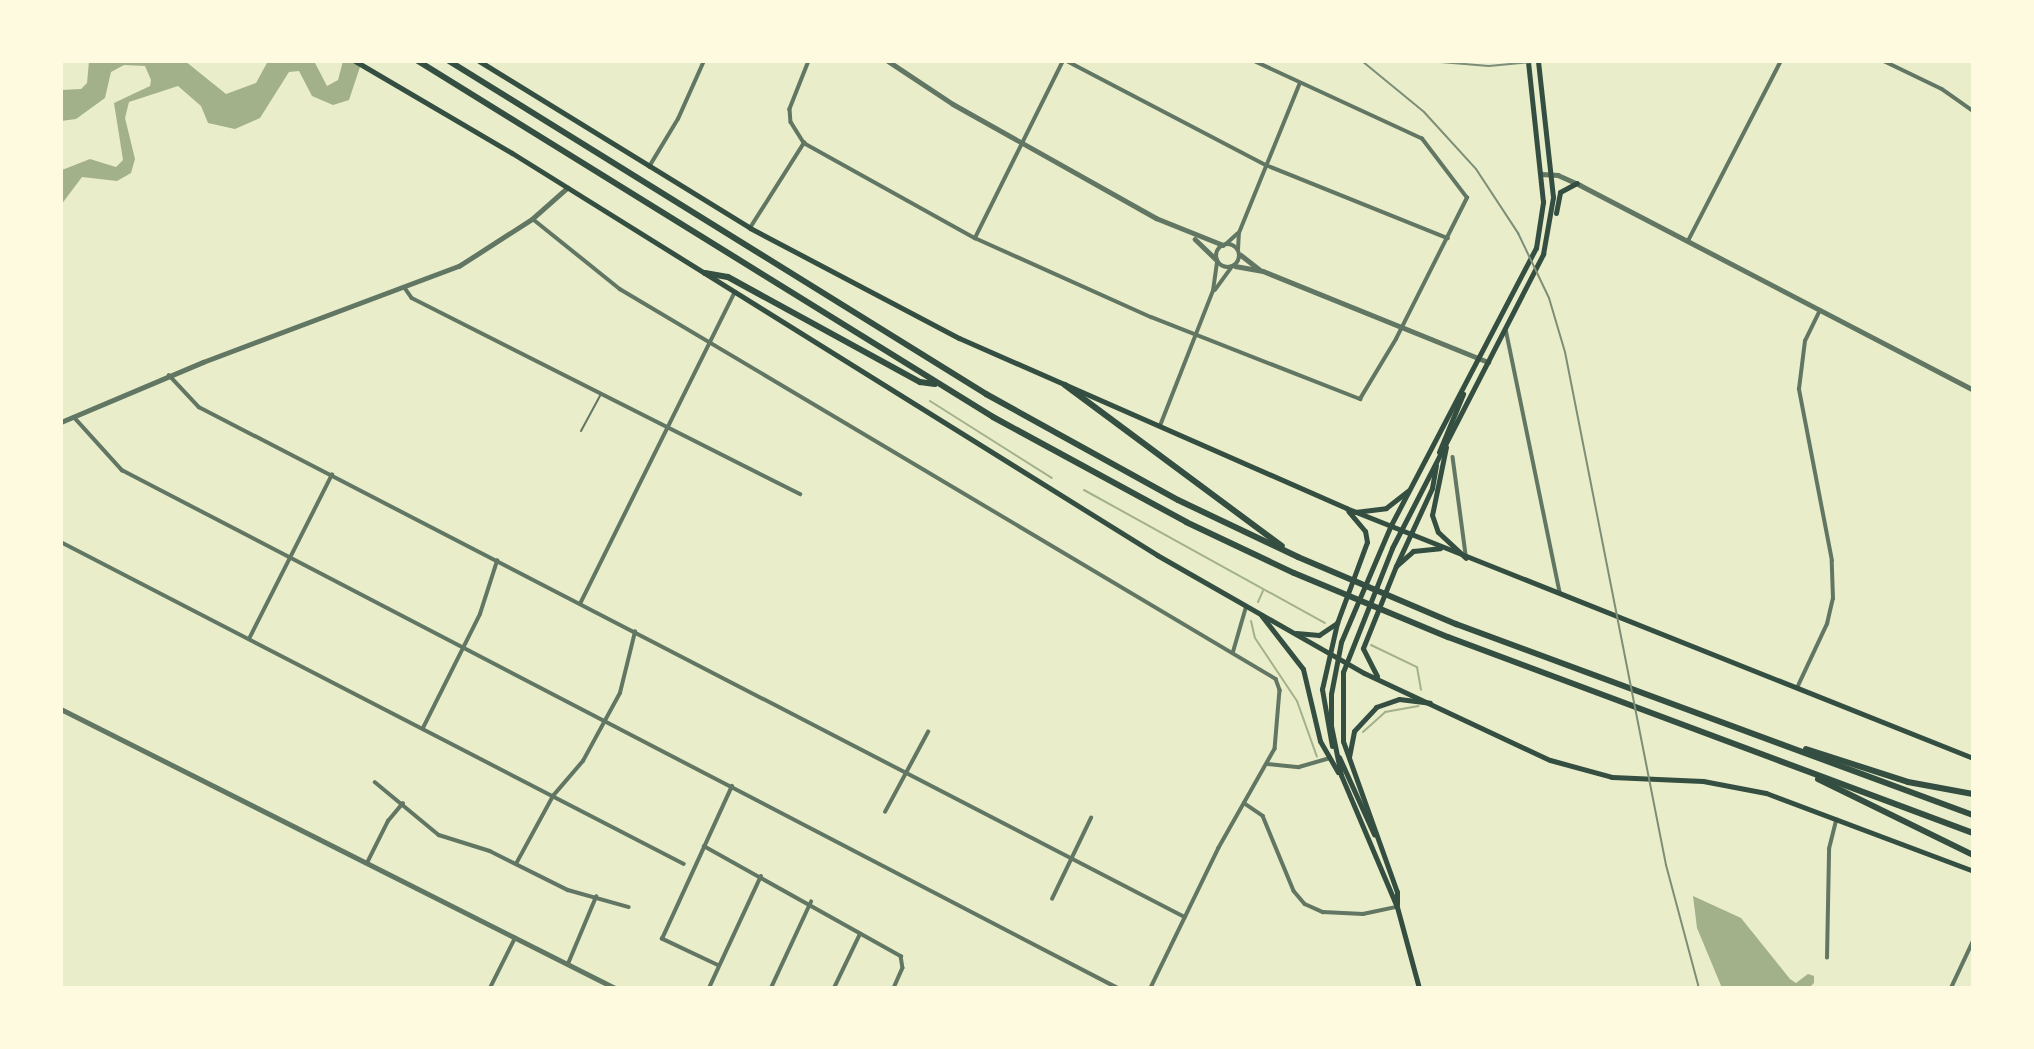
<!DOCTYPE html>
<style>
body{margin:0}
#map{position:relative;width:2034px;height:1049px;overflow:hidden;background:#e9edc9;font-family:Inter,sans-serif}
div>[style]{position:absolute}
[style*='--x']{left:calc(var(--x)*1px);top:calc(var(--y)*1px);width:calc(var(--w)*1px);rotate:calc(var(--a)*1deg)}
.water>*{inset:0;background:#a3b18a}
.stream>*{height:2px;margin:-1px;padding:0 1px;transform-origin:1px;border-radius:1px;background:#a3b18a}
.service>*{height:2px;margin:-1px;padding:0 1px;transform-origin:1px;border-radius:1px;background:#617663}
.minor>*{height:3.5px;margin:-1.75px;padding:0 1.75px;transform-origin:1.75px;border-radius:1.75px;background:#617663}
.tertiary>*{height:4.5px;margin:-2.25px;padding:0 2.25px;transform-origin:2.25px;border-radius:2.25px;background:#617663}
.tertiary>.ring{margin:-2.25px;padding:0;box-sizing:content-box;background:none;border:4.5px solid #617663;border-radius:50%}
.secondary>*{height:5px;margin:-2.5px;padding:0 2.5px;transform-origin:2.5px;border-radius:2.5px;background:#344e41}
.primary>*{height:5px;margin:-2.5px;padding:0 2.5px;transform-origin:2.5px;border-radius:2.5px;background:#344e41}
.motorway>*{height:6px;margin:-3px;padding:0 3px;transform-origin:3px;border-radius:3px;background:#344e41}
.rail>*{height:2px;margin:-1px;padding:0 1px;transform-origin:1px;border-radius:1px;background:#7c8e77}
span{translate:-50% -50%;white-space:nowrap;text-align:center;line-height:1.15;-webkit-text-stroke:5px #fefae0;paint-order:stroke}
.frame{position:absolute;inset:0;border:63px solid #fefae0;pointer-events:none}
</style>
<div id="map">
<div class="water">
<div style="clip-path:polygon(89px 61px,185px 61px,226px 94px,256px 83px,268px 61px,314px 61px,327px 86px,338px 80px,343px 61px,360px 61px,360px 67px,349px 100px,333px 105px,312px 96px,299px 71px,289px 72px,260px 118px,235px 129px,208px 123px,201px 106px,178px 86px,129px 102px,125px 118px,135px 159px,131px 173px,117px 181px,82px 177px,61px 205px,62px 170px,90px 159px,116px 167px,123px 160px,114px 103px,150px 86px,151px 80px,145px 66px,124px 65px,111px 72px,105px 98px,76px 119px,61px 121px,61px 90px,81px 89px,87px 83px)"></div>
<div style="clip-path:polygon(1693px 896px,1741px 918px,1790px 979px,1796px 983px,1808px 974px,1814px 976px,1814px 983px,1809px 988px,1722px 988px,1697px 928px)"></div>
</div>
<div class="stream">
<div style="--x:930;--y:401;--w:144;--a:32.3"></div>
<div style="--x:1084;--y:490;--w:275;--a:28.9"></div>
<div style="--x:1258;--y:602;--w:12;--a:-66"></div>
<div style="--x:1251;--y:621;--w:17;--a:77"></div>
<div style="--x:1255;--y:638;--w:76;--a:56.3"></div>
<div style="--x:1297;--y:701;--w:59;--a:70.3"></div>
<div style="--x:1371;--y:645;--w:51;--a:25.6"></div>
<div style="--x:1417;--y:667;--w:23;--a:80"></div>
<div style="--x:1363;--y:732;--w:30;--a:-42"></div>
<div style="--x:1385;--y:712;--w:34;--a:-10"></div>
</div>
<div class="service">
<div style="--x:581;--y:431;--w:42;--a:-61.6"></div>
</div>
<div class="minor">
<div style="--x:809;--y:61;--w:52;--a:111.6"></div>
<div style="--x:790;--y:109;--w:13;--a:86"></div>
<div style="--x:791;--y:122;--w:25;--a:58"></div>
<div style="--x:804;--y:143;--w:196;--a:29.1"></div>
<div style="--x:975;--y:238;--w:193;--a:24.2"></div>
<div style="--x:1151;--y:317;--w:225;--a:21.4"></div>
<div style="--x:1360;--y:399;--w:70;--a:-59"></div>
<div style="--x:1396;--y:339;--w:158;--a:-63.3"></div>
<div style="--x:1467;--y:198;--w:74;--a:-127.3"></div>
<div style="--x:1422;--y:139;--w:186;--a:-155.2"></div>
<div style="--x:1067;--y:61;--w:225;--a:27.6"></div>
<div style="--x:1266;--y:165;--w:196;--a:21.9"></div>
<div style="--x:1884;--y:61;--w:64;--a:25.8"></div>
<div style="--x:1942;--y:89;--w:38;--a:35"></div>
<div style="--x:649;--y:167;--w:56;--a:-58.9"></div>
<div style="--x:678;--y:119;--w:64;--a:-65.9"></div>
<div style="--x:533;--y:219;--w:112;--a:38.8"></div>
<div style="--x:620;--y:289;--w:763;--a:30.73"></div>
<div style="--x:1276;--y:679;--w:12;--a:70"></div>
<div style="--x:1280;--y:690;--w:59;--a:94.8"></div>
<div style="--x:1275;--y:749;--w:114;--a:119.5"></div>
<div style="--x:1219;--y:848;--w:156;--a:115.9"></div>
<div style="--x:750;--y:228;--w:101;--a:-57.6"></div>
<div style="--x:975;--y:238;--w:198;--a:-63.6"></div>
<div style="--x:1688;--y:241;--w:203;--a:-62.7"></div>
<div style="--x:1226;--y:244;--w:15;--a:-42"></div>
<div style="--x:1238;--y:250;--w:17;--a:-87"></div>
<div style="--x:1239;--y:233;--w:160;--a:-67.9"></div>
<div style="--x:405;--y:288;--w:12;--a:55"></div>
<div style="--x:412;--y:298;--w:435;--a:26.8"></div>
<div style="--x:1215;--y:290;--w:27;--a:-54"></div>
<div style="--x:1506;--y:329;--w:269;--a:78.4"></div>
<div style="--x:169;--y:375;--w:44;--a:46.8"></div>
<div style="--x:199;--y:407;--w:1110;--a:27.35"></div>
<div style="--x:74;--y:417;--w:72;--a:47.8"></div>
<div style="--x:122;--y:470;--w:1123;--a:27.48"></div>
<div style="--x:1160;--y:426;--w:145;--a:-68.6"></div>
<div style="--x:1213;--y:291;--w:29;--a:-82"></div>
<div style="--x:1453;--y:457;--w:99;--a:82.4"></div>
<div style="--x:61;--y:542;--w:701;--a:27.33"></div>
<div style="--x:580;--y:604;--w:348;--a:-63.6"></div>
<div style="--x:249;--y:639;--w:184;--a:-63.2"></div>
<div style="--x:1233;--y:652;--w:47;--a:-73.9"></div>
<div style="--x:1797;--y:688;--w:71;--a:-64.9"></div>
<div style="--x:1827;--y:624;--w:26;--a:-77"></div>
<div style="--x:1833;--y:599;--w:38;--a:-92"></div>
<div style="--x:1832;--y:561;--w:175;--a:-100.9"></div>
<div style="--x:1799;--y:389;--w:48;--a:-82.9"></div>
<div style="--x:1805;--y:341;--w:34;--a:-64"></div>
<div style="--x:423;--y:728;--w:127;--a:-63.4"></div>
<div style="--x:480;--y:614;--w:56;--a:-72.2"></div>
<div style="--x:1268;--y:764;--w:31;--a:6"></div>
<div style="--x:1299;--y:767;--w:32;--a:-16"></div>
<div style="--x:375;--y:782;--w:83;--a:39.6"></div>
<div style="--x:439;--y:835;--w:53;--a:17.4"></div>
<div style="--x:490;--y:851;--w:87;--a:26.6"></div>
<div style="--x:568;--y:890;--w:63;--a:15.6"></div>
<div style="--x:1244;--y:803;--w:23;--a:34"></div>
<div style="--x:1263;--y:816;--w:81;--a:67.5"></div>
<div style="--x:1294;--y:891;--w:17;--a:50"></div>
<div style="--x:1305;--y:904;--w:20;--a:24"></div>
<div style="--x:1323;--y:912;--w:40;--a:2.9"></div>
<div style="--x:1363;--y:914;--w:35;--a:-12"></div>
<div style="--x:885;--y:812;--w:91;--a:-61.7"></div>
<div style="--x:704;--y:846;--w:226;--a:29.2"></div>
<div style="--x:901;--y:956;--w:12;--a:81"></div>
<div style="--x:903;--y:968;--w:22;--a:114"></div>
<div style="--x:367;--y:863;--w:47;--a:-63.4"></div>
<div style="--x:388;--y:821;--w:23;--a:-50"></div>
<div style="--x:516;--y:864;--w:77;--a:-61.4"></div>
<div style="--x:553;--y:796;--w:46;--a:-49.4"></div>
<div style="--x:583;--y:761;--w:77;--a:-61.4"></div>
<div style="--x:620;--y:693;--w:63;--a:-76.2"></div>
<div style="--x:1052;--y:899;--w:90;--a:-64.3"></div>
<div style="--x:1827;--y:958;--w:109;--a:-88.9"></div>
<div style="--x:1829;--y:849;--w:30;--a:-76"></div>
<div style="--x:568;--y:964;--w:73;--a:-67.3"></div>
<div style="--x:719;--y:966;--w:63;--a:-154.7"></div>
<div style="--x:662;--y:939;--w:168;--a:-65.4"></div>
<div style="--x:490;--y:988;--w:56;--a:-63.4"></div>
<div style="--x:709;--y:988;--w:123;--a:-65.1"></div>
<div style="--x:771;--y:988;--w:95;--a:-65.1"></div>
<div style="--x:834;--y:988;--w:60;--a:-64.3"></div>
<div style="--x:1951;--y:988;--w:52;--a:-64.9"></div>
</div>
<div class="tertiary">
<div style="--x:888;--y:61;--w:78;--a:33.5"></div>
<div style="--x:953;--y:104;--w:233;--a:29.3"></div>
<div style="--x:1156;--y:218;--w:72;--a:21.9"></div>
<div style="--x:1541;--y:174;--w:17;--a:3"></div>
<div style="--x:1558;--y:175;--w:24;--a:24"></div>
<div style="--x:1580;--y:185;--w:443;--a:27.5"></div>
<div style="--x:1195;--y:239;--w:29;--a:44"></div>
<div class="ring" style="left:1216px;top:244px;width:19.5px;height:19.5px"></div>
<div style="--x:1241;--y:255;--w:23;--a:38"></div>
<div style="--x:1235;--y:266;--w:28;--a:10"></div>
<div style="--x:1263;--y:271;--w:243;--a:22"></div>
<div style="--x:61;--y:422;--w:154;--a:-22.9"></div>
<div style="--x:203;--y:362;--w:273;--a:-20.6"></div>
<div style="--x:459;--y:266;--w:87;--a:-32.8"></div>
<div style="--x:532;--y:219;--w:47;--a:-41.5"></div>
<div style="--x:61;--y:709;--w:620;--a:26.73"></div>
</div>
<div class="secondary">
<div style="--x:355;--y:61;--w:182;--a:30.4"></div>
<div style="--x:512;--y:153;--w:760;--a:31.93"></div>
<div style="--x:1157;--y:555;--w:238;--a:29.7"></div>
<div style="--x:1364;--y:673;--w:205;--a:25.1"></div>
<div style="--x:1550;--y:760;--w:64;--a:15.3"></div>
<div style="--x:1612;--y:777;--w:91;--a:2.5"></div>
<div style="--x:1703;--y:781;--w:64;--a:10.8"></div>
<div style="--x:1766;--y:793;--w:221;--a:20.6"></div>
<div style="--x:479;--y:61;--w:318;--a:31.6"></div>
<div style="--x:750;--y:228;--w:236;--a:27.8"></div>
<div style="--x:959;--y:338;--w:423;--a:23.7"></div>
<div style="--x:1346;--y:508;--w:675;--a:21.74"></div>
<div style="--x:1296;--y:633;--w:23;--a:5"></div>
<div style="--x:1319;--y:635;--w:22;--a:-34"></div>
<div style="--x:1337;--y:623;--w:86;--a:-69.7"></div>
<div style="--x:1367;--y:542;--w:11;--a:-100"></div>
<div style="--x:1365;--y:531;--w:26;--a:-130"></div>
<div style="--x:1377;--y:676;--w:31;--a:-117"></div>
<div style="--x:1363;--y:648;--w:88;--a:-68.1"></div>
<div style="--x:1396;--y:566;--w:23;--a:-41"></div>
<div style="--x:1413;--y:551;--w:27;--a:-6"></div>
</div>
<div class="primary">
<div style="--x:1556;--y:213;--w:21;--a:-79"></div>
<div style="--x:1560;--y:192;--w:19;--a:-28"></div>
<div style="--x:1446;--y:447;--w:69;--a:101.6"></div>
<div style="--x:1432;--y:515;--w:18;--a:71"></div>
<div style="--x:1438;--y:532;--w:38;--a:43"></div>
<div style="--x:1439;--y:452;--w:63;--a:-67.5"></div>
<div style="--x:1355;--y:512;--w:31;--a:-7"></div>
<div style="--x:1386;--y:508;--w:28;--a:-38"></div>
<div style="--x:1396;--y:566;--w:86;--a:-65.2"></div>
<div style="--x:1432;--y:488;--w:23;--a:-80"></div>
<div style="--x:1261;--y:615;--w:68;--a:52.1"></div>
<div style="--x:1303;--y:669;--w:74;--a:76.7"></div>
<div style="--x:1320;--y:741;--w:36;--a:60"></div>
<div style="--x:1332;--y:746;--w:58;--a:-100"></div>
<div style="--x:1322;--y:689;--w:68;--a:-77.2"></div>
<div style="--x:1339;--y:757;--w:85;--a:65.6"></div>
<div style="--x:1349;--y:757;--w:26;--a:-79"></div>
<div style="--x:1354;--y:731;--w:33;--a:-47"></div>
<div style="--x:1376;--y:707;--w:24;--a:-19"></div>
<div style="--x:1399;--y:699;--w:31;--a:7"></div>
<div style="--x:1397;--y:904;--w:12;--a:-90"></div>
<div style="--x:1397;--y:892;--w:160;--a:-109.7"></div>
<div style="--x:1343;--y:741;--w:69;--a:-90"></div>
<div style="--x:1343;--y:672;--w:133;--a:-68.4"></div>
<div style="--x:1392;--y:548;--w:331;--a:-62.8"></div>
<div style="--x:1543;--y:254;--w:58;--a:-80"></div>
<div style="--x:1553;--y:197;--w:137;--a:-96.3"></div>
<div style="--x:1419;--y:988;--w:84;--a:-105.2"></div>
<div style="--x:1397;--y:907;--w:143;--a:-113"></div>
<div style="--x:1341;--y:775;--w:50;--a:-101.5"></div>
<div style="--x:1331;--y:726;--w:32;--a:-90"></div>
<div style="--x:1331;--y:694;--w:53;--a:-79.1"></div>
<div style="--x:1341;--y:642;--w:127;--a:-66.9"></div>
<div style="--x:1391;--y:525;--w:313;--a:-62.4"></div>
<div style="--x:1536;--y:248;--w:47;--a:-81.3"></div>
<div style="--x:1543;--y:202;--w:142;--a:-96.1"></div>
</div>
<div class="motorway">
<div style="--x:418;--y:61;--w:676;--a:31.76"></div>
<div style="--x:993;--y:417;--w:220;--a:28.5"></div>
<div style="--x:1186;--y:522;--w:119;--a:25.3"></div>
<div style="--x:1294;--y:573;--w:167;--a:22.6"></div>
<div style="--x:1448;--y:637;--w:560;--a:20.47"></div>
<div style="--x:449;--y:61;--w:632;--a:31.8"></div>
<div style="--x:986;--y:394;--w:219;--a:28.9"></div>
<div style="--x:1178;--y:500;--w:133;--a:25.4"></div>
<div style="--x:1298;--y:557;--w:172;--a:23"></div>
<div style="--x:1456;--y:624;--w:551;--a:20.28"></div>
<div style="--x:705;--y:273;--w:23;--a:10"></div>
<div style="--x:728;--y:277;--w:219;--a:28.7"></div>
<div style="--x:920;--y:382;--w:15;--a:8"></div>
<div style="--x:1065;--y:385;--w:270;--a:36.6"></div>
<div style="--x:1806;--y:749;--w:107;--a:17.9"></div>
<div style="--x:1908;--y:782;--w:66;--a:10.5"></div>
<div style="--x:1818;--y:779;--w:173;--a:26.1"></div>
</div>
<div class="rail">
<div style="--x:1362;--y:61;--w:80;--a:39.4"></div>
<div style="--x:1424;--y:112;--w:77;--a:47.6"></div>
<div style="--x:1476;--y:169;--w:77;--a:56.7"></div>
<div style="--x:1518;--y:233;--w:72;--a:64.5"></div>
<div style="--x:1549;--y:298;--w:56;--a:73.5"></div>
<div style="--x:1565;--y:352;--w:523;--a:78.86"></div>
<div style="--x:1666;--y:865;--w:127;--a:75"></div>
<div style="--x:1428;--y:61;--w:61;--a:4.7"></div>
<div style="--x:1489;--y:66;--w:54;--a:-5.3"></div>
</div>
<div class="frame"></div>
</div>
